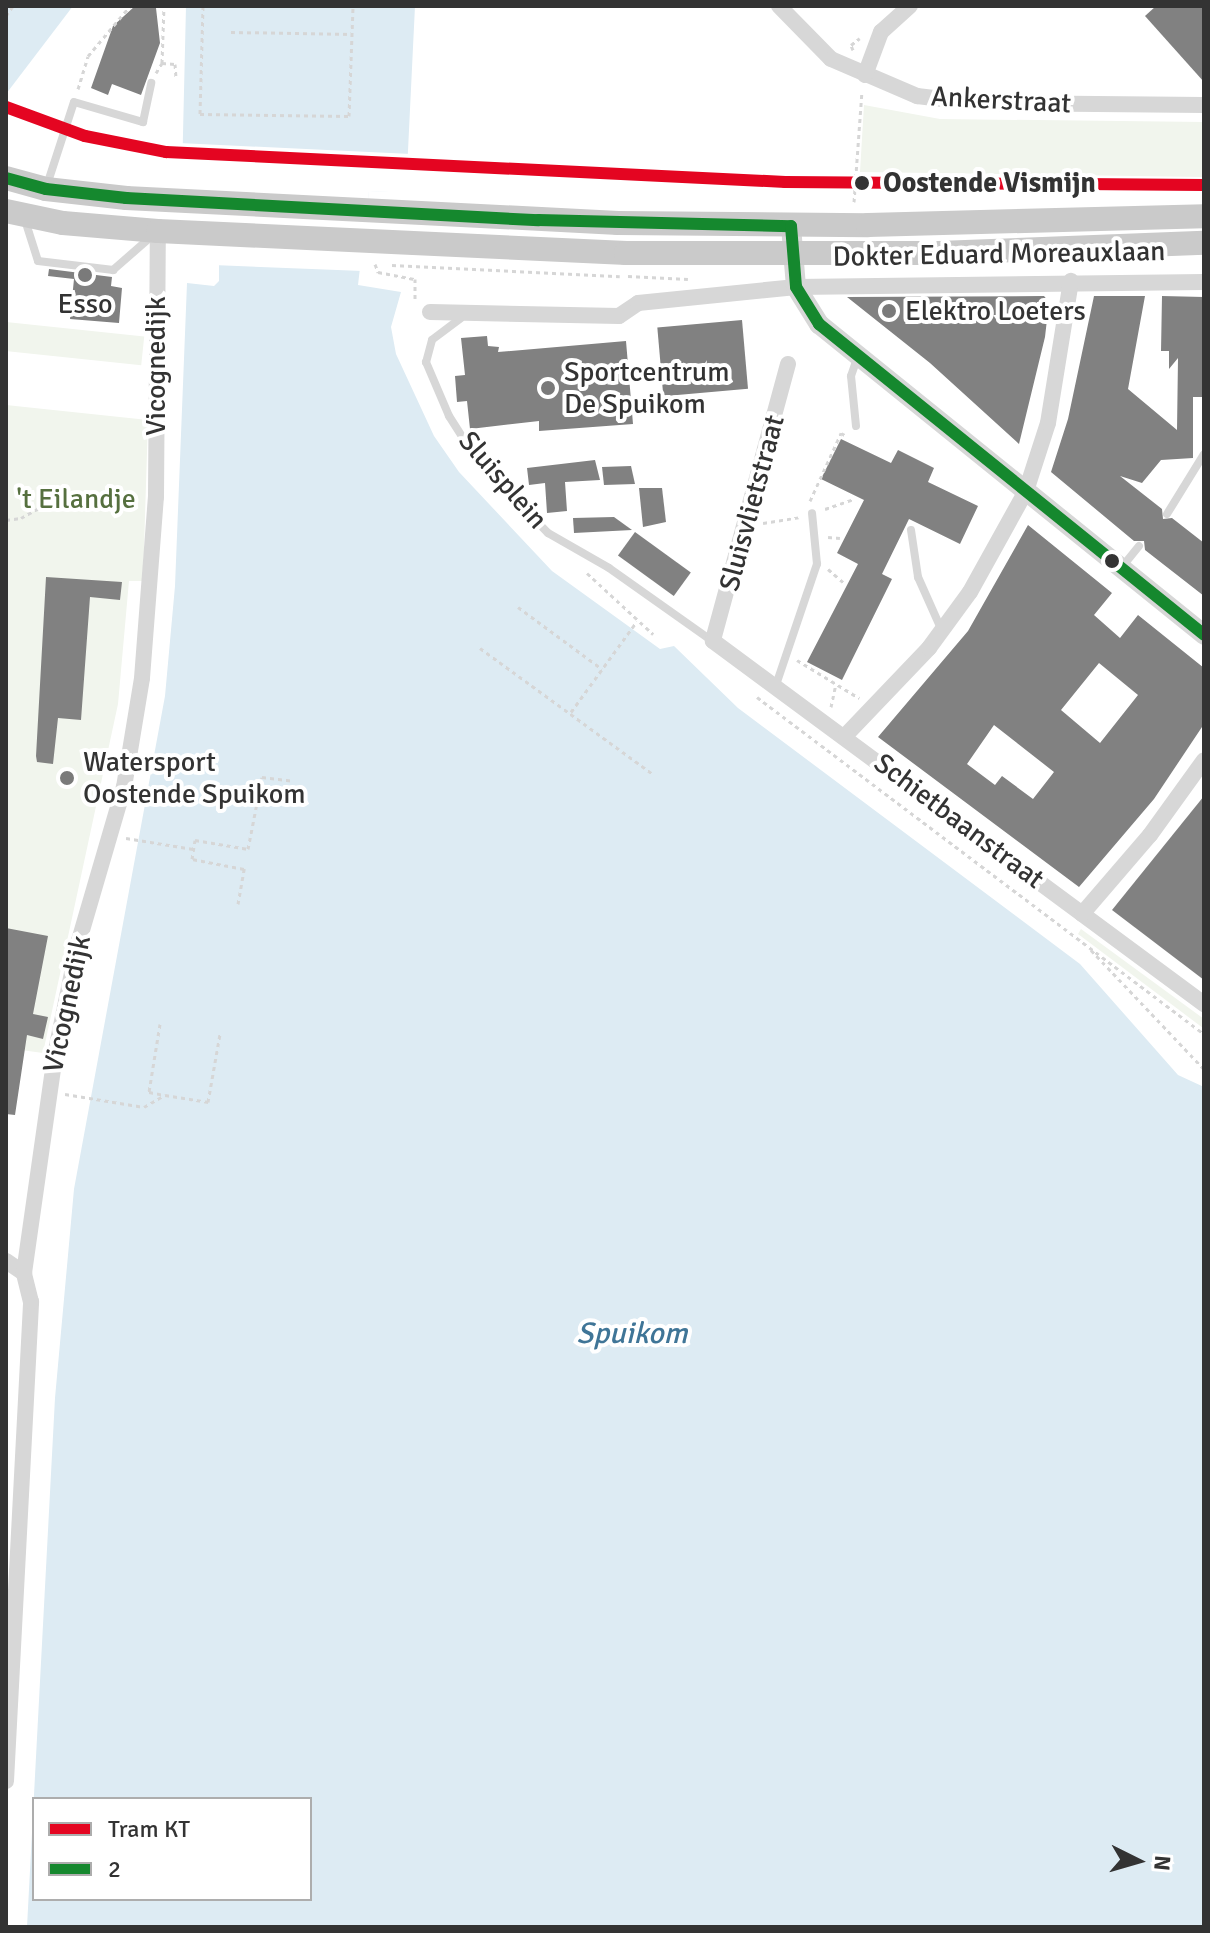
<!DOCTYPE html>
<style>
body{margin:0}
#map{position:relative;width:1210px;height:1933px;overflow:hidden;background:#fff;font-family:Signika,sans-serif}
div>[style]{position:absolute}
[style*='--x']{left:calc(var(--x)*1px);top:calc(var(--y)*1px);width:calc(var(--w)*1px);rotate:calc(var(--a)*1deg)}
.green>*{inset:0;background:#f1f5ed;transform-origin:0 0}
.water>*{inset:0;background:#ddebf3}
.pier>*{inset:0;background:#fff}
.building>*{inset:0;background:#818181;transform-origin:0 0}
.path>*{height:3px;margin-top:-1.5px;transform-origin:0;background:repeating-linear-gradient(90deg,#d6d6d6 0 4px,transparent 0 8px)}
.service>*{height:8px;margin:-4px;padding:0 4px;transform-origin:4px;border-radius:4px;background:#d7d7d7}
.minor>*{height:16px;margin:-8px;padding:0 8px;transform-origin:8px;border-radius:8px;background:#d7d7d7}
.tertiary>*{height:20px;margin:-10px;padding:0 10px;transform-origin:10px;border-radius:10px;background:#d7d7d7}
.primary>*{height:24px;margin:-12px;padding:0 12px;transform-origin:12px;border-radius:12px;background:#cacaca}
.bus-1>*{height:12px;margin:-6px;padding:0 6px;transform-origin:6px;border-radius:6px;background:#15882e}
.tram-1>*{height:12px;margin:-6px;padding:0 6px;transform-origin:6px;border-radius:6px;background:#e40521}
.dots>*{width:22px;height:22px;translate:-50% -50%;box-sizing:border-box;border:4px solid #fff;border-radius:50%}
span{translate:-50% -50%;white-space:nowrap;text-align:center;line-height:1.15;-webkit-text-stroke:8px #fff;paint-order:stroke}
.street-label{font-size:28px;color:#333}
.stop-label{font-size:28px;color:#333;font-weight:700}
.left{translate:0 -50%;text-align:left}
.poi-label{font-size:28px;color:#333}
.park-label{font-size:28px;color:#56703f}
.water-label{font-size:30px;color:#3f7597;font-style:italic}
.frame{position:absolute;inset:0;border:8px solid #333;pointer-events:none}
.legend{position:absolute;left:32px;top:1797px;width:280px;height:104px;box-sizing:border-box;background:#fff;border:2px solid #adadad;margin:0;padding:10px 14px;list-style:none;font-size:24px;color:#333}
.legend li{display:flex;align-items:center;gap:16px;height:40px}
.legend b{width:40px;border:2px solid #adadad}
.north{position:absolute;left:1098px;top:1821px;width:80px;height:80px;-webkit-text-stroke:6px #fff;paint-order:stroke;rotate:95deg;font-size:22px;font-weight:700;line-height:32px;text-align:center;color:#333}
.north::after{content:'';display:block;margin:auto;width:28px;height:36px;background:#333;clip-path:polygon(50% 0,100% 100%,50% 72%,0 100%)}
</style>
<div id="map">
<div class="green">
<div style="clip-path:polygon(864px 105px,940px 119px,1204px 122px,1204px 177px,860px 172px)"></div>
<div style="left:6px;top:322px;width:139px;height:29px;rotate:6deg"></div>
<div style="clip-path:polygon(6px 405px,148px 420px,143px 581px,129px 581px,118px 704px,43px 1053px,6px 1048px)"></div>
<div style="clip-path:polygon(1081px 929px,1204px 1019px,1203px 1028px,1078px 934px)"></div>
</div>
<div class="water">
<div style="clip-path:polygon(6px 6px,73px 6px,6px 94px)"></div>
<div style="clip-path:polygon(evenodd,186px 6px,415px 6px,406px 192px,369px 191px,358px 285px,401px 292px,391px 327px,396px 354px,434px 436px,459px 472px,552px 571px,660px 649px,674px 646px,738px 708px,1080px 964px,1178px 1075px,1204px 1087px,1204px 1927px,27px 1927px,55px 1398px,74px 1189px,165px 696px,175px 586px,187px 283px,214px 286px,219px 281px,219px 182px,182px 176px,186px 6px,34px 1799px,310px 1799px,310px 1899px,34px 1899px,34px 1799px)"></div>
</div>
<div class="pier">
<div style="clip-path:polygon(179px 143px,411px 154px,410px 193px,369px 191px,363px 271px,213px 265px,217px 184px,179px 179px)"></div>
</div>
<div class="building">
<div style="clip-path:polygon(135px 6px,156px 8px,160px 43px,141px 95px,112px 84px,108px 95px,91px 88px,113px 26px)"></div>
<div style="clip-path:polygon(1156px 6px,1204px 6px,1204px 82px,1145px 16px)"></div>
<div style="clip-path:polygon(49px 269px,112px 277px,111px 286px,122px 288px,119px 323px,70px 319px,74px 279px,48px 276px)"></div>
<div style="clip-path:polygon(1044px 296px,1049px 302px,1045px 337px,1019px 444px,930px 363px,847px 297px)"></div>
<div style="clip-path:polygon(1094px 296px,1145px 296px,1128px 389px,1177px 430px,1178px 358px,1169px 369px,1169px 351px,1161px 351px,1162px 296px,1204px 297px,1204px 397px,1193px 397px,1193px 458px,1161px 460px,1142px 483px,1120px 476px,1162px 509px,1163px 519px,1172px 518px,1204px 543px,1204px 596px,1145px 550px,1144px 541px,1134px 541px,1051px 472px,1068px 419px)"></div>
<div style="left:742px;top:320px;width:69px;height:85px;rotate:85deg"></div>
<div style="clip-path:polygon(487px 336px,488px 346px,499px 347px,498px 352px,626px 341px,633px 424px,539px 431px,539px 421px,470px 429px,467px 401px,457px 402px,455px 376px,465px 375px,461px 338px)"></div>
<div style="clip-path:polygon(841px 439px,891px 463px,898px 450px,934px 468px,928px 482px,978px 506px,960px 544px,909px 519px,882px 574px,892px 579px,842px 680px,807px 662px,858px 564px,837px 553px,864px 500px,821px 479px)"></div>
<div style="clip-path:polygon(595px 460px,600px 480px,565px 482px,567px 511px,547px 513px,545px 483px,529px 485px,527px 468px)"></div>
<div style="clip-path:polygon(631px 466px,635px 484px,604px 485px,602px 467px)"></div>
<div style="clip-path:polygon(639px 488px,662px 488px,666px 522px,643px 527px)"></div>
<div style="clip-path:polygon(614px 517px,632px 530px,574px 533px,573px 518px)"></div>
<div style="clip-path:polygon(evenodd,1028px 525px,1112px 593px,1094px 615px,1120px 638px,1138px 615px,1204px 668px,1204px 724px,1154px 799px,1079px 887px,878px 737px,968px 631px,1028px 525px,1099px 663px,1138px 695px,1100px 743px,1061px 710px,1099px 663px,1028px 525px,994px 725px,1054px 772px,1033px 799px,1002px 776px,995px 785px,967px 764px,994px 725px)"></div>
<div style="left:635px;top:532px;width:69px;height:29px;rotate:36deg"></div>
<div style="clip-path:polygon(46px 577px,122px 582px,120px 600px,90px 597px,81px 720px,58px 718px,53px 764px,37px 762px,36px 756px)"></div>
<div style="clip-path:polygon(1204px 796px,1204px 980px,1112px 910px)"></div>
<div style="clip-path:polygon(6px 928px,48px 936px,33px 1014px,48px 1017px,43px 1039px,27px 1035px,15px 1115px,6px 1114px)"></div>
</div>
<div class="path">
<div style="--x:203;--y:6;--w:108;--a:91.6"></div>
<div style="--x:200;--y:114;--w:149;--a:0.8"></div>
<div style="--x:349;--y:116;--w:109;--a:-87.9"></div>
<div style="--x:6;--y:16;--w:12;--a:-55"></div>
<div style="--x:231;--y:32;--w:121;--a:0.9"></div>
<div style="--x:853;--y:50;--w:5;--a:-112"></div>
<div style="--x:851;--y:45;--w:11;--a:-38"></div>
<div style="--x:162;--y:63;--w:13;--a:4"></div>
<div style="--x:175;--y:64;--w:13;--a:86"></div>
<div style="--x:156;--y:73;--w:12;--a:-59"></div>
<div style="--x:162;--y:63;--w:57;--a:-88"></div>
<div style="--x:78;--y:89;--w:34;--a:-73"></div>
<div style="--x:88;--y:56;--w:65;--a:-50"></div>
<div style="--x:854;--y:202;--w:111;--a:-85.9"></div>
<div style="--x:375;--y:264;--w:9;--a:69"></div>
<div style="--x:378;--y:272;--w:38;--a:11"></div>
<div style="--x:415;--y:279;--w:21;--a:90"></div>
<div style="--x:392;--y:265;--w:228;--a:2.8"></div>
<div style="--x:628;--y:276;--w:60;--a:2.9"></div>
<div style="--x:810;--y:501;--w:75;--a:-65.5"></div>
<div style="--x:841;--y:433;--w:4;--a:27"></div>
<div style="--x:825;--y:509;--w:31;--a:-19"></div>
<div style="--x:6;--y:520;--w:15;--a:-8"></div>
<div style="--x:21;--y:518;--w:54;--a:-29"></div>
<div style="--x:68;--y:492;--w:72;--a:2.4"></div>
<div style="--x:763;--y:523;--w:36;--a:-9"></div>
<div style="--x:828;--y:537;--w:12;--a:5"></div>
<div style="--x:828;--y:569;--w:20;--a:41"></div>
<div style="--x:587;--y:573;--w:90;--a:42.7"></div>
<div style="--x:518;--y:607;--w:104;--a:36.4"></div>
<div style="--x:480;--y:648;--w:214;--a:36.1"></div>
<div style="--x:797;--y:660;--w:73;--a:31.5"></div>
<div style="--x:757;--y:697;--w:560;--a:37.01"></div>
<div style="--x:831;--y:707;--w:24;--a:-78"></div>
<div style="--x:571;--y:712;--w:112;--a:-54"></div>
<div style="--x:126;--y:838;--w:68;--a:9.3"></div>
<div style="--x:238;--y:904;--w:36;--a:-80"></div>
<div style="--x:244;--y:869;--w:53;--a:-169.1"></div>
<div style="--x:192;--y:859;--w:19;--a:-81"></div>
<div style="--x:195;--y:840;--w:54;--a:9.6"></div>
<div style="--x:248;--y:849;--w:73;--a:-79"></div>
<div style="--x:262;--y:777;--w:31;--a:7"></div>
<div style="--x:1091;--y:950;--w:164;--a:46.5"></div>
<div style="--x:160;--y:1024;--w:69;--a:99.2"></div>
<div style="--x:149;--y:1092;--w:15;--a:11"></div>
<div style="--x:65;--y:1094;--w:80;--a:9.3"></div>
<div style="--x:144;--y:1107;--w:24;--a:-30"></div>
<div style="--x:165;--y:1095;--w:44;--a:9.2"></div>
<div style="--x:208;--y:1102;--w:69;--a:-80"></div>
</div>
<div class="service">
<div style="--x:47;--y:185;--w:87;--a:-72"></div>
<div style="--x:74;--y:102;--w:72;--a:16.2"></div>
<div style="--x:143;--y:122;--w:40;--a:-78"></div>
<div style="--x:25;--y:220;--w:43;--a:72.4"></div>
<div style="--x:38;--y:261;--w:76;--a:6.8"></div>
<div style="--x:113;--y:270;--w:52;--a:-41.1"></div>
<div style="--x:461;--y:318;--w:36;--a:143"></div>
<div style="--x:432;--y:340;--w:23;--a:105"></div>
<div style="--x:426;--y:362;--w:59;--a:66.9"></div>
<div style="--x:449;--y:416;--w:52;--a:57.5"></div>
<div style="--x:477;--y:460;--w:102;--a:45.8"></div>
<div style="--x:548;--y:533;--w:70;--a:29.8"></div>
<div style="--x:609;--y:568;--w:126;--a:35.3"></div>
<div style="--x:856;--y:426;--w:50;--a:-95.7"></div>
<div style="--x:851;--y:376;--w:21;--a:-71"></div>
<div style="--x:1167;--y:514;--w:70;--a:-58.3"></div>
<div style="--x:911;--y:530;--w:48;--a:81.5"></div>
<div style="--x:918;--y:577;--w:59;--a:66"></div>
<div style="--x:1122;--y:567;--w:27;--a:-51"></div>
<div style="--x:776;--y:685;--w:128;--a:-71.3"></div>
<div style="--x:817;--y:564;--w:51;--a:-95.6"></div>
</div>
<div class="minor">
<div style="--x:779;--y:6;--w:74;--a:45.5"></div>
<div style="--x:831;--y:59;--w:94;--a:23.3"></div>
<div style="--x:917;--y:96;--w:59;--a:6.8"></div>
<div style="--x:976;--y:103;--w:228;--a:0.5"></div>
<div style="--x:865;--y:75;--w:46;--a:-69.6"></div>
<div style="--x:881;--y:32;--w:39;--a:-42"></div>
<div style="--x:430;--y:312;--w:189;--a:1.2"></div>
<div style="--x:619;--y:316;--w:23;--a:-34"></div>
<div style="--x:638;--y:303;--w:159;--a:-5.8"></div>
<div style="--x:796;--y:287;--w:408;--a:-0.7"></div>
<div style="--x:788;--y:364;--w:287;--a:105.2"></div>
<div style="--x:713;--y:641;--w:611;--a:36.48"></div>
<div style="--x:845;--y:736;--w:122;--a:-46.3"></div>
<div style="--x:929;--y:648;--w:69;--a:-53.8"></div>
<div style="--x:970;--y:592;--w:115;--a:-61"></div>
<div style="--x:1026;--y:491;--w:71;--a:-72.1"></div>
<div style="--x:1048;--y:423;--w:144;--a:-80.8"></div>
<div style="--x:1082;--y:914;--w:104;--a:-49.3"></div>
<div style="--x:1150;--y:835;--w:92;--a:-54.2"></div>
<div style="--x:6;--y:1261;--w:22;--a:34"></div>
<div style="--x:6;--y:1781;--w:480;--a:-87"></div>
<div style="--x:31;--y:1302;--w:30;--a:-104"></div>
<div style="--x:24;--y:1273;--w:220;--a:-81.9"></div>
<div style="--x:55;--y:1055;--w:113;--a:-78.3"></div>
<div style="--x:78;--y:944;--w:164;--a:-73.7"></div>
<div style="--x:124;--y:787;--w:110;--a:-80.6"></div>
<div style="--x:142;--y:678;--w:182;--a:-85.6"></div>
<div style="--x:156;--y:497;--w:266;--a:-89.6"></div>
</div>
<div class="tertiary">
<div style="--x:791;--y:226;--w:61;--a:85.3"></div>
<div style="--x:796;--y:287;--w:44;--a:58.1"></div>
<div style="--x:819;--y:324;--w:495;--a:38.9"></div>
</div>
<div class="primary">
<div style="--x:6;--y:178;--w:41;--a:15.4"></div>
<div style="--x:46;--y:189;--w:81;--a:6.4"></div>
<div style="--x:126;--y:198;--w:493;--a:2.9"></div>
<div style="--x:618;--y:223;--w:250;--a:0.5"></div>
<div style="--x:868;--y:225;--w:336;--a:-1.5"></div>
<div style="--x:6;--y:211;--w:58;--a:11.9"></div>
<div style="--x:63;--y:223;--w:95;--a:4.8"></div>
<div style="--x:158;--y:231;--w:469;--a:2.7"></div>
<div style="--x:626;--y:253;--w:313;--a:0"></div>
<div style="--x:939;--y:253;--w:265;--a:-2.2"></div>
</div>
<div class="bus-1">
<div style="--x:6;--y:178;--w:41;--a:15.4"></div>
<div style="--x:46;--y:189;--w:81;--a:6.4"></div>
<div style="--x:126;--y:198;--w:413;--a:3.1"></div>
<div style="--x:538;--y:220;--w:253;--a:1.4"></div>
<div style="--x:791;--y:226;--w:61;--a:85.3"></div>
<div style="--x:796;--y:287;--w:44;--a:58.1"></div>
<div style="--x:819;--y:324;--w:495;--a:38.9"></div>
</div>
<div class="tram-1">
<div style="--x:6;--y:107;--w:84;--a:20.2"></div>
<div style="--x:85;--y:136;--w:83;--a:11.2"></div>
<div style="--x:166;--y:152;--w:620;--a:2.77"></div>
<div style="--x:785;--y:182;--w:419;--a:0.4"></div>
</div>
<div class="dots">
<div style="left:862px;top:183px;background:#333"></div>
<div style="left:85px;top:275px;background:#7a7a7a"></div>
<div style="left:889px;top:311px;background:#7a7a7a"></div>
<div style="left:548px;top:388px;background:#7a7a7a"></div>
<div style="left:1112px;top:561px;background:#333"></div>
<div style="left:67px;top:778px;background:#7a7a7a"></div>
</div>
<div class="street-label">
<span style="left:1001px;top:100px;rotate:3deg">Ankerstraat</span>
<span style="left:999px;top:254px;rotate:-1deg">Dokter Eduard Moreauxlaan</span>
<span style="left:156px;top:366px;rotate:-90deg">Vicognedijk</span>
<span style="left:503px;top:480px;rotate:49deg">Sluisplein</span>
<span style="left:752px;top:503px;rotate:-75deg">Sluisvlietstraat</span>
<span style="left:959px;top:821px;rotate:37deg">Schietbaanstraat</span>
<span style="left:67px;top:1004px;rotate:-78deg">Vicognedijk</span>
</div>
<div class="stop-label">
<span class="left" style="left:883px;top:183px">Oostende Vismijn</span>
</div>
<div class="poi-label">
<span style="left:85px;top:304px">Esso</span>
<span class="left" style="left:905px;top:311px">Elektro Loeters</span>
<span class="left" style="left:564px;top:388px">Sportcentrum<br>De Spuikom</span>
<span class="left" style="left:83px;top:778px">Watersport<br>Oostende Spuikom</span>
</div>
<div class="park-label">
<span style="left:76px;top:499px">'t Eilandje</span>
</div>
<div class="water-label">
<span style="left:632px;top:1334px">Spuikom</span>
</div>
<div class="frame"></div>
<ul class="legend">
<li><b style="height:10px;background:#e40521"></b>Tram KT</li>
<li><b style="height:10px;background:#15882e"></b>2</li>
</ul>
<div class="north">N</div>
</div>
